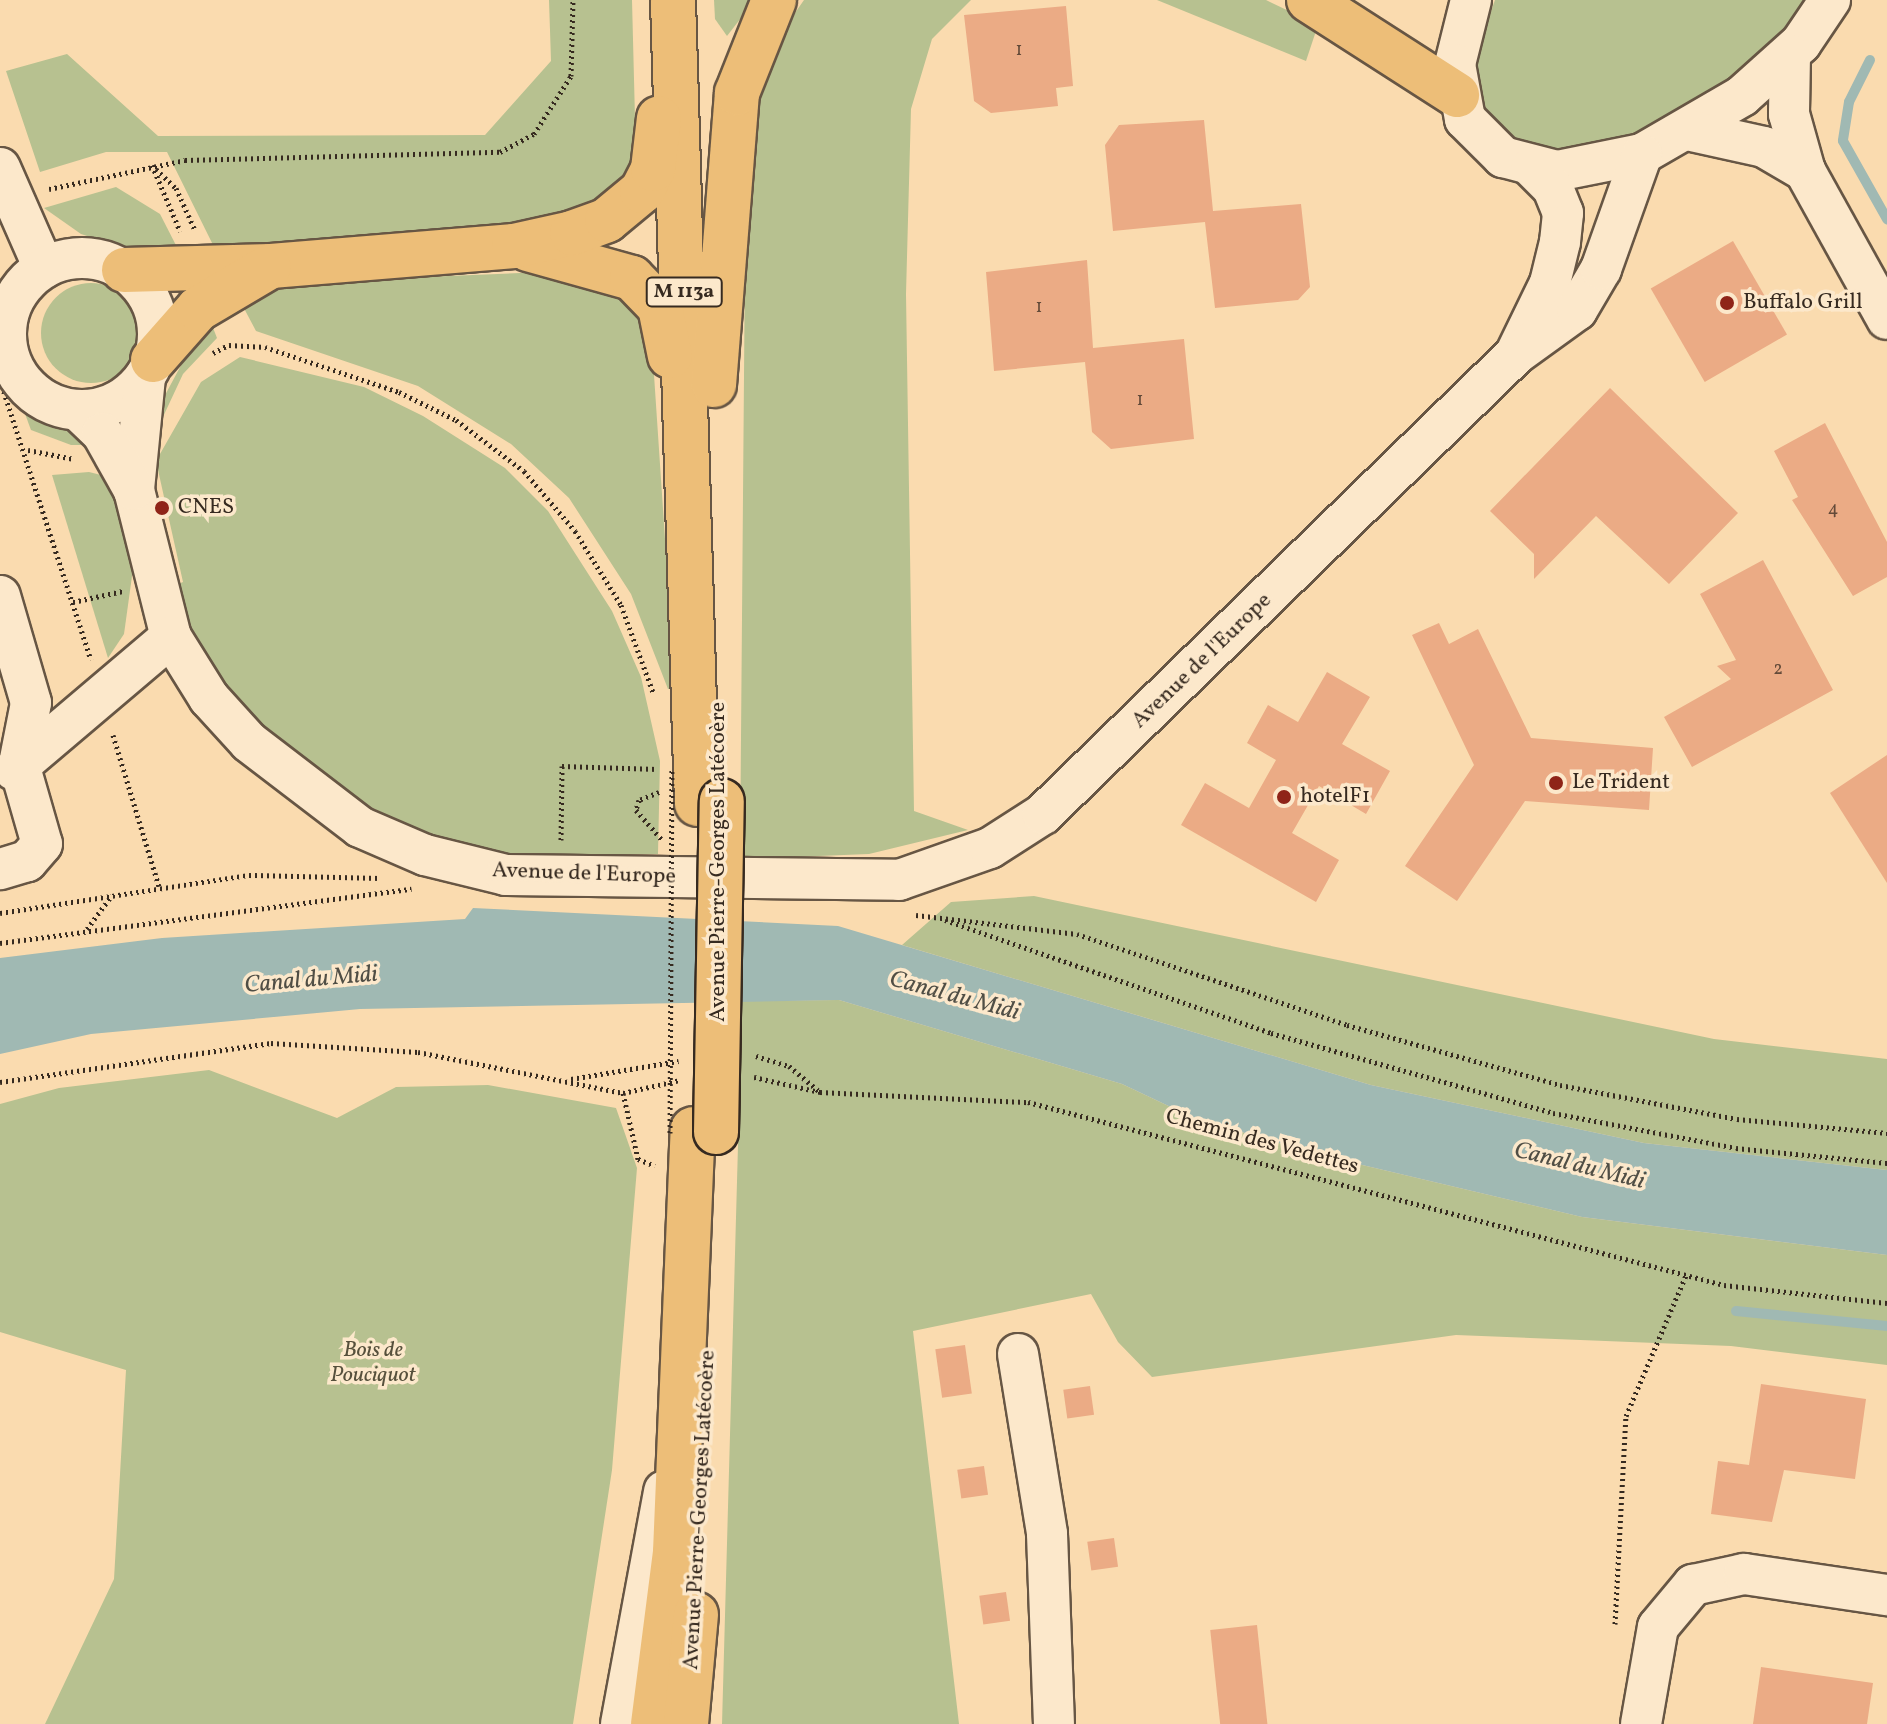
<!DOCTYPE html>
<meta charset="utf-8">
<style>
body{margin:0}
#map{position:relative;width:1887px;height:1724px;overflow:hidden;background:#fadbaf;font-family:Vollkorn,serif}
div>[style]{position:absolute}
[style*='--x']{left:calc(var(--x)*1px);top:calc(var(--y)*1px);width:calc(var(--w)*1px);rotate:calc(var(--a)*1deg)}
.green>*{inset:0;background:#b7c190}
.round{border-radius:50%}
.water>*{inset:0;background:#a0b9b3}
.stream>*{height:10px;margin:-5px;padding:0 5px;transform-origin:5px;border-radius:5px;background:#a0b9b3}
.building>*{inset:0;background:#ebab85;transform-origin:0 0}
.path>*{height:5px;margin-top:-2.5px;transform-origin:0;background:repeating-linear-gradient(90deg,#362a20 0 2px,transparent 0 6px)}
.roads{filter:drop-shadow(2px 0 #675644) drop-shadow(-2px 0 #675644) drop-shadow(0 2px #675644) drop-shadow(0 -2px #675644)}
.minor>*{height:40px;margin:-20px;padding:0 20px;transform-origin:20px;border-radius:20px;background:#fce8cb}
.minor>.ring{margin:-20px;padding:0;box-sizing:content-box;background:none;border:40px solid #fce8cb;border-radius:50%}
.major>*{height:44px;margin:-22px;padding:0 22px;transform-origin:22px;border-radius:22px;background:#edbe78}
.path-bridge>*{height:5px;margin-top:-2.5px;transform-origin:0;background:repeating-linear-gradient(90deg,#362a20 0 2px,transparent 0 6px)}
.bridges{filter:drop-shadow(2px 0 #362a20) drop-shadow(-2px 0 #362a20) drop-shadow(0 2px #362a20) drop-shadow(0 -2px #362a20)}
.major-bridge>*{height:44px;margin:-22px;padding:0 22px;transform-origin:22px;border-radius:22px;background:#edbe78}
.dots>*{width:22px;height:22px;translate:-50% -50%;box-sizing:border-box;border:4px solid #fce8cb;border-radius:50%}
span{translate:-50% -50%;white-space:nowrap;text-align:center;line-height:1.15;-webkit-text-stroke:7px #fce8cb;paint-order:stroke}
.number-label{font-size:18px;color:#634a39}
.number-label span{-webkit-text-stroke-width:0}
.shield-label span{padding:2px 6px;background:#fce8cb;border:2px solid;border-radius:6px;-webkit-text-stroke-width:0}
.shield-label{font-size:20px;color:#362a20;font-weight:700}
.poi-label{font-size:22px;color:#362a20}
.left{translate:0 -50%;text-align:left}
.street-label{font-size:22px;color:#362a20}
.park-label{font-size:22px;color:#56503c;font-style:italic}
.water-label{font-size:24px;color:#504e45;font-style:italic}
</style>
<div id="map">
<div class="green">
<div style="clip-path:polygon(549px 0,632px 0,636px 158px,623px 186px,572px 218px,217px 253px,167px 152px,106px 152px,40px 172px,6px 71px,67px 54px,158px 136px,485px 135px,551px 61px)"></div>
<div style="clip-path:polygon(714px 0,755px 0,727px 36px,715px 19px)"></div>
<div style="clip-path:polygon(804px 0,971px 0,932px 39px,911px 109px,906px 294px,914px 811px,968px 830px,869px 854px,740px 859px,745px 255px,756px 109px,781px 33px)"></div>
<div style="clip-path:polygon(1157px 0,1266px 0,1318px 25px,1306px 61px)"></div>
<div style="clip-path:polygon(1495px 0,1809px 0,1787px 31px,1730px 82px,1643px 133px,1566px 152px,1516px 141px,1481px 109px,1472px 65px)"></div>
<div style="clip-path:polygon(116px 187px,160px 214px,182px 257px,139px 253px,81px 234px,44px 208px)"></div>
<div style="clip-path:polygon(545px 272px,584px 273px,640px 311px,652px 345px,675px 688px,668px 689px,631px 594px,569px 498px,511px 444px,418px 386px,256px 331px,238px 297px,276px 283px)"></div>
<div class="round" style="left:41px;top:283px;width:100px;height:100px"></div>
<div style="clip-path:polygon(208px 315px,217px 338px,183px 374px,162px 419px,149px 425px)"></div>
<div style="clip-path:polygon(240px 357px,364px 387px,423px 416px,505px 468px,548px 511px,612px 611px,641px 677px,660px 761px,658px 854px,557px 854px,556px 862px,500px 858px,438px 840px,356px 800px,282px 748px,226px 688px,184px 623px,173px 586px,183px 582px,156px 461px,201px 382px)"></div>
<div style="clip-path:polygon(18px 395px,73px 424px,96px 445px,71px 445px,31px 430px)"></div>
<div style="clip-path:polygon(89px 472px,109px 477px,133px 569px,124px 634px,108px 658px,52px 475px)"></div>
<div style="clip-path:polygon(1034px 896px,1714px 1039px,1887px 1059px,1887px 1170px,1644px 1143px,1371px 1085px,902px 945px,951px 902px)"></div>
<div style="clip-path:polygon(839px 1000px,1122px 1084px,1194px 1118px,1320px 1155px,1582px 1217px,1887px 1255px,1887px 1365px,1731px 1346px,1456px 1335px,1152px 1377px,1118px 1342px,1091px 1294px,913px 1331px,959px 1724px,722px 1724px,742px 1001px)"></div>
<div style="clip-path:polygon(209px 1070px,337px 1118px,396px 1087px,488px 1085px,616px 1108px,637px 1168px,612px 1470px,573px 1724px,45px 1724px,114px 1579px,126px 1370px,0 1332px,0 1104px,59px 1088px)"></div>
</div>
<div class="water">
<div style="clip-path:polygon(473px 908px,838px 926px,1371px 1085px,1644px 1143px,1887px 1170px,1887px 1255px,1582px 1217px,1320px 1155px,1194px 1118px,1122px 1084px,839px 1000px,360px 1009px,91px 1034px,0 1054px,0 958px,162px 938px,465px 919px)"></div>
</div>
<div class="stream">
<div style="--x:1870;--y:60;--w:47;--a:116.6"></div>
<div style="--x:1849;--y:102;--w:39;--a:99"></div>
<div style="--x:1843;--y:141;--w:90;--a:60.6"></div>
<div style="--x:1736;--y:1311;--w:152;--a:5.7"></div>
</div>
<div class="building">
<div style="clip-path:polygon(1066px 6px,1073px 86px,1056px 88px,1058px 106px,991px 113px,974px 101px,964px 15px)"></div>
<div style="clip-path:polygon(1204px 120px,1213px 211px,1301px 204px,1310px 287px,1298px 300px,1215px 308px,1205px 222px,1113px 231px,1105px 145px,1119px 125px)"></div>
<div style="left:1733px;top:241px;width:108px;height:95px;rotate:60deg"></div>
<div style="clip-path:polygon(1087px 260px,1093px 348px,1184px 339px,1194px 439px,1111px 449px,1092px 432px,1085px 362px,994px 371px,986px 272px)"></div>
<div style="clip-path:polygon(1610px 388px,1738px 513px,1669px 584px,1596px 516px,1534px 579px,1534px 554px,1490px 511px)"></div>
<div style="clip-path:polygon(1825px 423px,1887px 542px,1887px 577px,1853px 596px,1792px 500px,1798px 497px,1774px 451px)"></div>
<div style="clip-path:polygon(1763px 560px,1833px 690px,1692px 767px,1664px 717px,1731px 679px,1717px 666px,1736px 660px,1700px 594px)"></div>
<div style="clip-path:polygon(1439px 623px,1449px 644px,1478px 629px,1531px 738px,1653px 748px,1649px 810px,1525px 801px,1457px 901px,1405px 866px,1474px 765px,1412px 635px)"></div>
<div style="clip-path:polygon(1327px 672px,1370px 697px,1342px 744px,1390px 771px,1366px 814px,1319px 786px,1292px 833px,1339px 860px,1316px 902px,1181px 825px,1205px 783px,1249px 808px,1276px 760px,1247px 743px,1268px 705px,1298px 722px)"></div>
<div style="clip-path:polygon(1887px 755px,1887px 883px,1830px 793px)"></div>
<div style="left:965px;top:1345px;width:49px;height:30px;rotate:82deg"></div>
<div style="clip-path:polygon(1761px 1384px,1866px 1399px,1855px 1479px,1784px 1470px,1772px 1522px,1711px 1514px,1718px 1461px,1749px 1465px)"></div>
<div style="left:1090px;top:1386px;width:29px;height:27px;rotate:82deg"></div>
<div style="left:984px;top:1466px;width:29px;height:27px;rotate:82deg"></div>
<div style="left:1114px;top:1538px;width:29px;height:27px;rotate:82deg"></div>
<div style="left:1006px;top:1592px;width:29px;height:27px;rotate:82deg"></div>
<div style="left:1257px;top:1625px;width:100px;height:47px;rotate:84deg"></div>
<div style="clip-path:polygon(1761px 1667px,1873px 1683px,1867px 1724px,1753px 1724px)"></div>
</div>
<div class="path">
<div style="--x:152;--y:165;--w:72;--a:67"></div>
<div style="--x:156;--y:169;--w:28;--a:44"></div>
<div style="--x:176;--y:188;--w:46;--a:65.7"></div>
<div style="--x:49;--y:189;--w:139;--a:-12"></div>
<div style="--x:185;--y:160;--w:315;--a:-1.5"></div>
<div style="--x:500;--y:152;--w:38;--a:-28"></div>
<div style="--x:534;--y:134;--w:69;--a:-57.5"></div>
<div style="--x:571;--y:76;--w:76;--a:-88.5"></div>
<div style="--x:213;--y:353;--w:18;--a:-27"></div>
<div style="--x:229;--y:345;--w:36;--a:3"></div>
<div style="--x:265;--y:347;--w:141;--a:18.6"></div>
<div style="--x:399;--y:392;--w:64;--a:26.2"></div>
<div style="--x:456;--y:420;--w:85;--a:36.9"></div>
<div style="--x:524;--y:471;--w:79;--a:49.6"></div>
<div style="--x:575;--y:531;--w:87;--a:58.1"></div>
<div style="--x:621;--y:605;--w:93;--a:69.8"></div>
<div style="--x:0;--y:380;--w:294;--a:72"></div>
<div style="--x:28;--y:450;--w:47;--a:11.1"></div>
<div style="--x:73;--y:602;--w:51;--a:-12.4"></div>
<div style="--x:113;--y:735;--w:158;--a:73.1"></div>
<div style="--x:659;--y:792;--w:22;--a:158"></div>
<div style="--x:639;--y:800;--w:10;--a:107"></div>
<div style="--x:636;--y:810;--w:40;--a:49"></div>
<div style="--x:561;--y:840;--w:74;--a:-89.2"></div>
<div style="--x:562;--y:766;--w:96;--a:1.8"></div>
<div style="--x:0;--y:913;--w:252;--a:-8.7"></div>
<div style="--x:249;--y:875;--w:131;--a:1.3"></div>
<div style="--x:916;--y:915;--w:162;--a:6.7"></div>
<div style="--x:1077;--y:934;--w:285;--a:18.6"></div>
<div style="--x:1347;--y:1025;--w:221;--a:15.7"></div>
<div style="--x:1560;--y:1085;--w:180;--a:10.9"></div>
<div style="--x:1737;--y:1119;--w:151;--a:5.3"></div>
<div style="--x:945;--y:920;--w:345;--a:19.1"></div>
<div style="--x:1271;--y:1033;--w:293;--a:15.8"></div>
<div style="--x:1553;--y:1113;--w:186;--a:10.8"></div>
<div style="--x:1736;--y:1148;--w:152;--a:5.7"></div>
<div style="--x:87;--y:929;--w:42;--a:-53.7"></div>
<div style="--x:0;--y:943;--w:415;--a:-7.5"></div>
<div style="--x:756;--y:1056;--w:34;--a:17"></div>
<div style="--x:789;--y:1066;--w:40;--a:40"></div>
<div style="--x:754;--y:1077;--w:68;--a:12.8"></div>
<div style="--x:820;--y:1092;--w:208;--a:2.8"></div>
<div style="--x:1028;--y:1102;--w:720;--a:14.73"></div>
<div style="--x:1724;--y:1285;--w:164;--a:6.3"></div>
<div style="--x:571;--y:1079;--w:109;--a:-9.5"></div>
<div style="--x:0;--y:1082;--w:274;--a:-8.2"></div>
<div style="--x:271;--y:1043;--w:147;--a:3.5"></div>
<div style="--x:418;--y:1052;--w:209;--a:11.3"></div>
<div style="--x:623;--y:1093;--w:58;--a:-12.8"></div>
<div style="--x:623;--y:1093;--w:68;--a:77.2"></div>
<div style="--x:638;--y:1159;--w:18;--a:22"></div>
<div style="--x:1615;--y:1624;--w:208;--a:-87"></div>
<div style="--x:1626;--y:1416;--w:153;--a:-66.9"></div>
</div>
<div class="roads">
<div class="minor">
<div style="--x:1471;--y:0;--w:66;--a:104"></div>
<div style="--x:1455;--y:64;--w:56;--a:79.7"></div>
<div style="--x:1465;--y:119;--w:54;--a:45"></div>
<div style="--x:1503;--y:157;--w:56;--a:14.5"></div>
<div style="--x:1557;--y:171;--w:87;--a:-11.3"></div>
<div style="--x:1642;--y:154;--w:116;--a:-30.1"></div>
<div style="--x:1742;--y:96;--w:79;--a:-41.9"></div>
<div style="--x:1801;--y:43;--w:52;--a:-56"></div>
<div style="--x:1790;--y:55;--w:59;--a:91"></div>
<div style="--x:1789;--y:114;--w:59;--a:74.3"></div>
<div style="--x:1805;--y:171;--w:169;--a:61"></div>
<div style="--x:1687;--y:130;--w:79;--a:12.4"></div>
<div style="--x:1764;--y:147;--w:48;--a:30.3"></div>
<div style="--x:0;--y:168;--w:109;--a:66.3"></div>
<div class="ring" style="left:6px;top:258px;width:112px;height:112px"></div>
<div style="--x:1517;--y:351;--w:76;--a:-64.1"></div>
<div style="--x:1550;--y:283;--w:42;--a:-76.3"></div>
<div style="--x:1560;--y:242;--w:29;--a:-84"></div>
<div style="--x:1563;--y:213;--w:27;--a:-112"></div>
<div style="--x:1553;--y:188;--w:30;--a:-135"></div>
<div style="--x:145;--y:377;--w:114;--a:95.6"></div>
<div style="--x:134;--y:490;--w:152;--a:75.9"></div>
<div style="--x:171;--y:637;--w:72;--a:58.1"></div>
<div style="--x:209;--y:698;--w:59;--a:47.7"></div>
<div style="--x:249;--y:742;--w:140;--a:37.4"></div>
<div style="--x:360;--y:827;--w:71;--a:23.3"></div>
<div style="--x:425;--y:855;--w:83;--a:13.9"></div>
<div style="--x:506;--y:875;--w:393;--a:0.7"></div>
<div style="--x:899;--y:880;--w:96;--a:-19.4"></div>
<div style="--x:990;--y:848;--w:63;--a:-32.7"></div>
<div style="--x:1043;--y:814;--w:660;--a:-44.2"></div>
<div style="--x:1516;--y:354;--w:75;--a:-35.8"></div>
<div style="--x:1577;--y:310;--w:48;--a:-59.7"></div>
<div style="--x:1601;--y:269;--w:122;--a:-70.4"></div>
<div style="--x:78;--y:410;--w:33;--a:44"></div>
<div style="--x:102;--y:433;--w:65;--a:60.7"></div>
<div style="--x:0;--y:596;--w:111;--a:73.8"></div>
<div style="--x:31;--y:703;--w:62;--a:101.1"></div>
<div style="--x:19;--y:764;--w:83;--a:74"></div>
<div style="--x:42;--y:844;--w:23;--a:131"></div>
<div style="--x:27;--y:861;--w:28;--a:163"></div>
<div style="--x:14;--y:770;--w:206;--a:-40.3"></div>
<div style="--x:1018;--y:1354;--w:182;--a:80.8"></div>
<div style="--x:1047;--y:1534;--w:190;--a:87.9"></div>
<div style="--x:621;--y:1724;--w:237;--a:-79.5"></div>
<div style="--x:1641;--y:1724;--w:98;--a:-80.1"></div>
<div style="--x:1658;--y:1627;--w:55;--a:-50.2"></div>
<div style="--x:1693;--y:1585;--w:52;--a:-12.2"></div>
<div style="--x:1744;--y:1574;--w:145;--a:8.4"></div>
</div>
<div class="major">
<div style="--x:673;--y:0;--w:804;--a:88.29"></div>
<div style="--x:1309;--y:0;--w:176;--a:32.7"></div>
<div style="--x:528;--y:249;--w:108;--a:15.6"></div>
<div style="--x:632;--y:278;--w:40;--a:46"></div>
<div style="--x:660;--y:307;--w:50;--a:78.5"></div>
<div style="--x:124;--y:270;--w:147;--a:-1.6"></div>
<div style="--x:271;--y:266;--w:244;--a:-4.7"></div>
<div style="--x:514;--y:246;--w:59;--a:-12.6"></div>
<div style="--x:572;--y:233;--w:37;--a:-20"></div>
<div style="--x:607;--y:220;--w:45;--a:-39.6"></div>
<div style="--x:642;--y:191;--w:25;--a:-63"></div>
<div style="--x:653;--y:169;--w:51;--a:-83.3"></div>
<div style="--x:153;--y:360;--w:68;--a:-48.6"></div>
<div style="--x:198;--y:309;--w:82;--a:-30.6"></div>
<div style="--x:714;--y:385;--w:293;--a:-85.5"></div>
<div style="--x:737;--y:93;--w:100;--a:-68.3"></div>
<div style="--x:653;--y:1724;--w:173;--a:-82.7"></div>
<div style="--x:675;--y:1552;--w:423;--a:-87.6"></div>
<div style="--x:686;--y:1724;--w:110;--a:-84.8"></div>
</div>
</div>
<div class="path-bridge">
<div style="--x:670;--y:1133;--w:364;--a:-89.7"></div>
</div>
<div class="bridges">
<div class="major-bridge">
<div style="--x:716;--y:1132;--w:331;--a:-89"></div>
</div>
</div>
<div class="dots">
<div style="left:1727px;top:303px;background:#8f2418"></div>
<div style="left:162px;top:508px;background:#8f2418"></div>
<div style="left:1556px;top:783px;background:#8f2418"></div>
<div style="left:1284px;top:797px;background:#8f2418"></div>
</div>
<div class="number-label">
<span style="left:1019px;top:51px">1</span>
<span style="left:1039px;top:308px">1</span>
<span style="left:1140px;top:401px">1</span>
<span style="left:1833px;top:510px">4</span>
<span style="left:1778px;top:670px">2</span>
</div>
<div class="shield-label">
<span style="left:684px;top:292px">M 113a</span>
</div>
<div class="poi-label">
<span class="left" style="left:1743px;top:303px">Buffalo Grill</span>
<span class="left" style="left:178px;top:508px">CNES</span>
<span class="left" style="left:1572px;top:783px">Le Trident</span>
<span class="left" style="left:1300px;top:797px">hotelF1</span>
</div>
<div class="street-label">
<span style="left:1202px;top:661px;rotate:-44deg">Avenue de l'Europe</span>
<span style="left:719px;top:862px;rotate:-90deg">Avenue Pierre-Georges Latécoère</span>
<span style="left:584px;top:874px;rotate:2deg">Avenue de l'Europe</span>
<span style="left:1262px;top:1142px;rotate:15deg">Chemin des Vedettes</span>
<span style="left:700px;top:1510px;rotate:-87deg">Avenue Pierre-Georges Latécoère</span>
</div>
<div class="park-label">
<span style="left:373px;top:1363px">Bois de<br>Pouciquot</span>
</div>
<div class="water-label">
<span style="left:311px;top:981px;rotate:-5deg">Canal du Midi</span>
<span style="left:954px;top:997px;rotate:15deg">Canal du Midi</span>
<span style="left:1579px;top:1167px;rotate:14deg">Canal du Midi</span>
</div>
</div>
